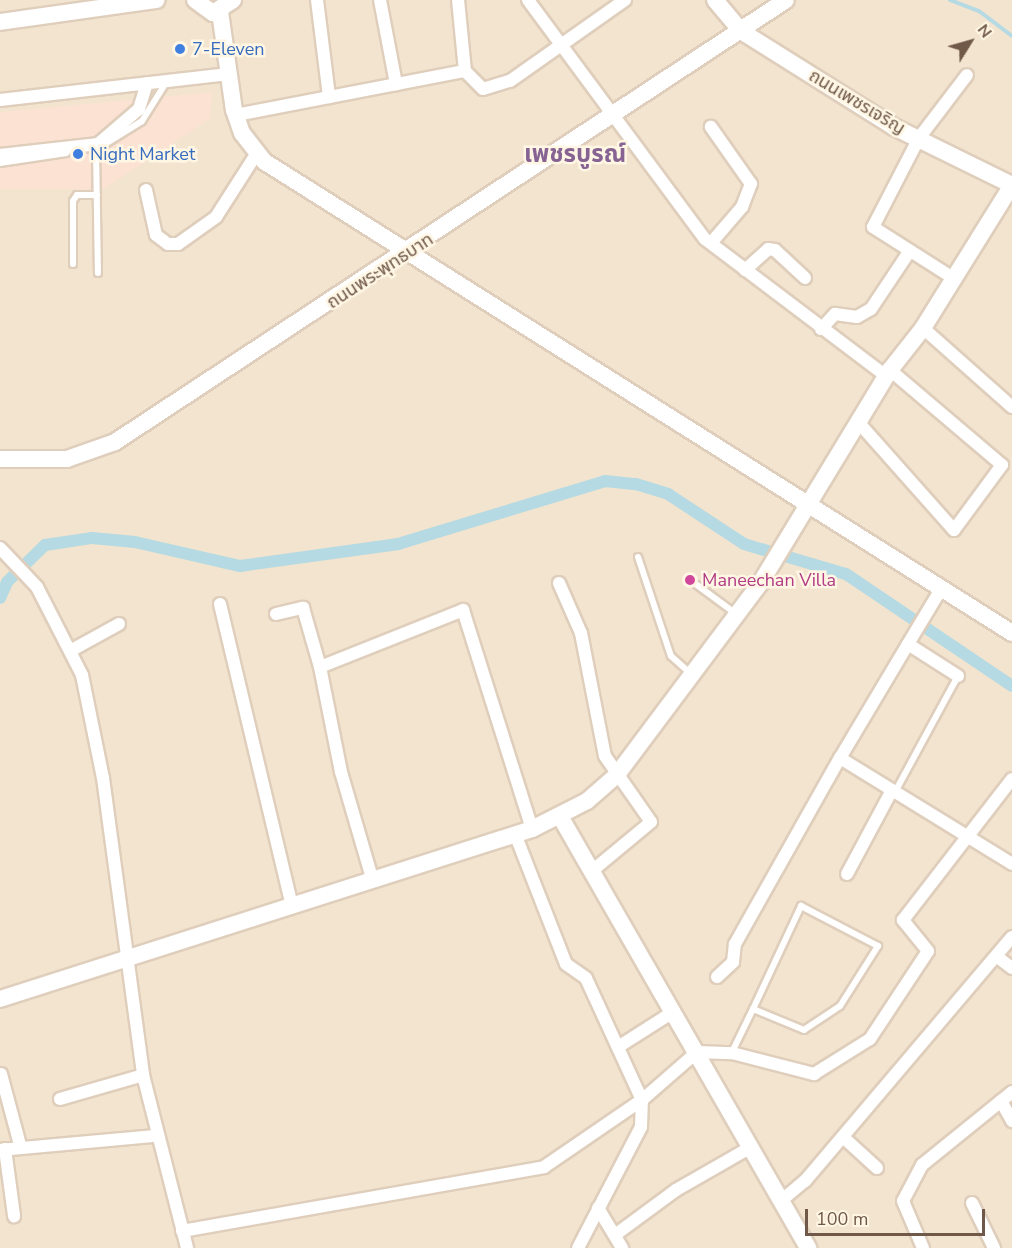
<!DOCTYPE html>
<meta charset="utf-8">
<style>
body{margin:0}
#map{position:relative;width:1012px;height:1248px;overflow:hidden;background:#fbf2df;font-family:"Nunito Sans","Noto Sans Thai",sans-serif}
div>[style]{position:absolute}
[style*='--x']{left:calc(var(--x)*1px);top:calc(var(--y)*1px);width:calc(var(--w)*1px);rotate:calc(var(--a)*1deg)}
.residential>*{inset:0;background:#f2e4ce;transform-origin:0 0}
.commercial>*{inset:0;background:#fce2d3}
.stream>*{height:4px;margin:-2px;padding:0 2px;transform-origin:2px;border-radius:2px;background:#b5dae3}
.canal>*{height:12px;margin:-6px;padding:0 6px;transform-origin:6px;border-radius:6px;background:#b5dae3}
.roads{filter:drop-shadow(2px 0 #dfcebc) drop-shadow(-2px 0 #dfcebc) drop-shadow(0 2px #dfcebc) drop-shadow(0 -2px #dfcebc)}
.lane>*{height:6px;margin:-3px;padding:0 3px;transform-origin:3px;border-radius:3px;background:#fff}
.street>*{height:12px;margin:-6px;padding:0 6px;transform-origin:6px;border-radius:6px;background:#fff}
.secondary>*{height:16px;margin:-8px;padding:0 8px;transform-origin:8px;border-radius:8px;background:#fff}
.dots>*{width:16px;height:16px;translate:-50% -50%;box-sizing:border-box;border:3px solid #fff6e4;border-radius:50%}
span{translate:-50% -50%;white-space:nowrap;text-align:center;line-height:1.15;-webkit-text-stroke:5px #fff6e4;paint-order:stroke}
.shop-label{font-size:18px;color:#366cbe}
.left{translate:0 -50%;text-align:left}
.street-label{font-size:18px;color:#705948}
.hotel-label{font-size:18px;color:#b23c85}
.district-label{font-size:24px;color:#876394;font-weight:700}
.north{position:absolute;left:940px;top:12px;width:60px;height:60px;-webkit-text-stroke:4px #fff6e4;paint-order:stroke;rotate:53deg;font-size:16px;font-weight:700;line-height:24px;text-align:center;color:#705948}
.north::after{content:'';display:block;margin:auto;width:21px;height:27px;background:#705948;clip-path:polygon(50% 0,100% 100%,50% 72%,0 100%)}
.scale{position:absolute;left:805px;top:1209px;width:180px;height:27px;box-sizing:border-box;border:3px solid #705948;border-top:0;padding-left:8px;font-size:18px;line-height:21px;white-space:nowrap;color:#705948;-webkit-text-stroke:4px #fff6e4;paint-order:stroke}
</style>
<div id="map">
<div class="residential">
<div style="left:0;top:0;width:1012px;height:1248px"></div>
</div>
<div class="commercial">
<div style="clip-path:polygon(212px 92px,210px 119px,104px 189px,0 189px,0 112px)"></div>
</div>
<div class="stream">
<div style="--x:950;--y:0;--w:31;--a:21"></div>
<div style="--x:979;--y:11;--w:41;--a:37.1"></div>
</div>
<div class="canal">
<div style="--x:0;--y:598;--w:17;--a:-66"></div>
<div style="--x:7;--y:582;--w:53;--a:-44.2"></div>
<div style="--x:45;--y:545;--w:48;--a:-8.5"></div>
<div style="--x:92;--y:538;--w:43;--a:5.3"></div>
<div style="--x:135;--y:542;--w:108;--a:12.9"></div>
<div style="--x:240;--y:566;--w:160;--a:-7.9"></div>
<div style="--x:398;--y:544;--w:216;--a:-16.9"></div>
<div style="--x:605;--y:481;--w:31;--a:6"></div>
<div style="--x:636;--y:484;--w:34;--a:17"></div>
<div style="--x:668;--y:494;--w:91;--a:33.3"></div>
<div style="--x:744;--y:544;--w:106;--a:16.4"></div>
<div style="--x:846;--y:574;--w:200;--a:34"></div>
</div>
<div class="roads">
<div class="lane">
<div style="--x:102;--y:146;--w:47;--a:-32"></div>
<div style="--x:142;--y:121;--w:47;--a:-58"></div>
<div style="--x:96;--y:149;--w:124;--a:89.1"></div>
<div style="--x:0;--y:163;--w:67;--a:-8.6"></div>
<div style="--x:73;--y:264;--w:63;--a:-90"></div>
<div style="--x:73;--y:201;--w:7;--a:-56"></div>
<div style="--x:77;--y:195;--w:20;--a:0"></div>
<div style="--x:638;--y:557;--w:104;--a:71.6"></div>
<div style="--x:671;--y:656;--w:27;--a:42"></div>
<div style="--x:697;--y:585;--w:49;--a:36.6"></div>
<div style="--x:895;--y:792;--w:132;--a:-61.5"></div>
<div style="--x:732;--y:1052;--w:48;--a:-64"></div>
<div style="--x:753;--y:1009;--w:114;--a:-65"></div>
<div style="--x:801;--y:906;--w:87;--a:27.5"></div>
<div style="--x:878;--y:946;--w:71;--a:122.3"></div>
<div style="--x:840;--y:1006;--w:43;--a:146.3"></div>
<div style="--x:804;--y:1030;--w:55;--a:-157.6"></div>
</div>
<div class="street">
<div style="--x:317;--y:0;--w:98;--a:82.9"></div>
<div style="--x:380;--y:0;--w:86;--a:79.2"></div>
<div style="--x:528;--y:0;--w:297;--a:53.5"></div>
<div style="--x:705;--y:239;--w:227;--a:37.1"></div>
<div style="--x:465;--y:71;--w:25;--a:45"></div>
<div style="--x:483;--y:89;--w:28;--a:-17"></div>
<div style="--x:510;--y:81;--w:141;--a:-35.2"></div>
<div style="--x:0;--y:100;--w:228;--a:-6.5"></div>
<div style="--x:236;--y:115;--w:233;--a:-10.9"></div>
<div style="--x:465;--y:71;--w:71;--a:-95.6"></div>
<div style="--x:0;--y:155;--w:99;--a:-6.4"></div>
<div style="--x:98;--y:144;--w:54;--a:-40.5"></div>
<div style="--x:139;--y:109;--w:27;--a:-73"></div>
<div style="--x:146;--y:190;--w:46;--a:77.5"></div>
<div style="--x:156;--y:235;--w:15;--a:37"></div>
<div style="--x:168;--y:244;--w:10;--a:0"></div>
<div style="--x:178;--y:244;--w:47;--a:-35.4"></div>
<div style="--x:216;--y:217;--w:76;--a:-57.4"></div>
<div style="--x:711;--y:243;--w:48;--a:-49.3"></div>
<div style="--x:742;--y:207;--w:25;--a:-69"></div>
<div style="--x:751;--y:184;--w:70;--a:-125.1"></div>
<div style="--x:745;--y:270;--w:31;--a:-42"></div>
<div style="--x:768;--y:249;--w:7;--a:8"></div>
<div style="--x:775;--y:250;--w:41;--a:43"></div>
<div style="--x:953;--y:278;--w:95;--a:-147.5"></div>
<div style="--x:873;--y:227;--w:100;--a:-62.7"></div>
<div style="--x:919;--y:138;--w:79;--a:-52.7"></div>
<div style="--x:923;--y:328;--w:119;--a:41.6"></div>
<div style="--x:821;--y:329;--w:21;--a:-47"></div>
<div style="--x:835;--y:314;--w:22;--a:8"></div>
<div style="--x:857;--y:317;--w:16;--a:-30"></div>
<div style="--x:871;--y:309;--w:69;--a:-56.3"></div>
<div style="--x:859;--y:423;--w:143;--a:48.4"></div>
<div style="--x:954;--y:530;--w:81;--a:-53.6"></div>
<div style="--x:1002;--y:465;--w:147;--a:-139.7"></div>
<div style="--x:0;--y:548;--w:54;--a:46.5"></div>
<div style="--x:37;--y:587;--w:99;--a:62.9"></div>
<div style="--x:82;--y:675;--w:105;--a:78.5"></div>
<div style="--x:103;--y:778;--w:300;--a:82.3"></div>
<div style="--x:143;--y:1075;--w:179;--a:75.7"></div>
<div style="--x:559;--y:583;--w:55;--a:66.3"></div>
<div style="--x:581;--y:633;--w:125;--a:79"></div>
<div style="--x:605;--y:756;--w:80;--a:55.1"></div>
<div style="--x:651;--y:822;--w:77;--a:140.3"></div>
<div style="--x:220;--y:604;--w:307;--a:76.6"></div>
<div style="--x:276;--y:614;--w:28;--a:-13"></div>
<div style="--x:303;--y:608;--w:61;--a:73.9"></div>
<div style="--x:908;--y:644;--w:64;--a:-59"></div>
<div style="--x:70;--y:651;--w:56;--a:-28.9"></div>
<div style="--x:958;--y:676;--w:59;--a:-147.4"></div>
<div style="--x:908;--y:644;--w:133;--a:120.8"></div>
<div style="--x:840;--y:758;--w:202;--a:31.6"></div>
<div style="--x:847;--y:874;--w:95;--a:-61.8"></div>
<div style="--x:372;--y:878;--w:110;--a:-106.3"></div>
<div style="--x:341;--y:772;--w:107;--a:-101.3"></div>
<div style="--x:320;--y:667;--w:154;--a:-21.7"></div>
<div style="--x:463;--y:610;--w:230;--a:72.5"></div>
<div style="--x:996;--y:956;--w:20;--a:37"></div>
<div style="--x:717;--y:977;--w:22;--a:-43"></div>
<div style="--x:733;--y:962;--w:18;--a:-84"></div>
<div style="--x:735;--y:944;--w:214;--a:-60.6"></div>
<div style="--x:618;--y:1047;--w:65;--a:-32.5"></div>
<div style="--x:1;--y:1074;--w:73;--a:75"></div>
<div style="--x:60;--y:1099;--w:86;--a:-16.1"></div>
<div style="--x:1001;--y:1101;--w:23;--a:61"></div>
<div style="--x:843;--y:1137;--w:46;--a:42.4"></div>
<div style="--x:5;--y:1149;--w:68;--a:82.3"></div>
<div style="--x:0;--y:1150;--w:156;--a:-5.2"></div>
<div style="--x:782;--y:1200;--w:30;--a:-40"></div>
<div style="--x:805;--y:1181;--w:320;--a:-49.7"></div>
<div style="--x:972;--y:1203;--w:50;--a:63.9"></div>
<div style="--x:598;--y:1208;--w:47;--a:59"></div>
<div style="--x:182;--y:1231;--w:368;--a:-10"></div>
<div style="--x:544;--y:1167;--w:119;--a:-34.4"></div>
<div style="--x:642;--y:1100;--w:134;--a:-114.7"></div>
<div style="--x:586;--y:978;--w:24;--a:-145"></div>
<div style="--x:566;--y:964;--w:140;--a:-111.4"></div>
<div style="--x:615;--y:1235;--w:76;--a:-36.4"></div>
<div style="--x:676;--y:1190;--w:86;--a:-29.8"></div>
<div style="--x:578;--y:1248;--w:136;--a:-62.5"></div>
<div style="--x:641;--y:1127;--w:27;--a:-88"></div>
<div style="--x:642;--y:1100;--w:73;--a:-41.1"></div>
<div style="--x:697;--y:1052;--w:35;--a:2"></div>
<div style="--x:732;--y:1053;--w:85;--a:14.4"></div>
<div style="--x:814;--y:1074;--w:66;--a:-32"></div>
<div style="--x:870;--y:1039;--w:105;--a:-56.6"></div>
<div style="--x:928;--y:951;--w:40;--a:-129"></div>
<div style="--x:903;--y:920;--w:178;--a:-52.3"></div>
<div style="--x:923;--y:1248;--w:51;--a:-113.1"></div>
<div style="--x:903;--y:1201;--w:41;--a:-62.2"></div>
<div style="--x:922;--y:1165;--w:116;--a:-39"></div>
</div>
<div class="secondary">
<div style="--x:195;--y:0;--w:22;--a:36"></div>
<div style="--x:213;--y:13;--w:24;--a:-33"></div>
<div style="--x:715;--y:0;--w:40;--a:50"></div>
<div style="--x:741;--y:31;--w:181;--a:32.1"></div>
<div style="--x:894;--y:127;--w:131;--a:26.2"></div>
<div style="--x:220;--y:12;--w:99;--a:81.9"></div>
<div style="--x:234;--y:110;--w:24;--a:71"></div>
<div style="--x:242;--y:133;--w:37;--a:52"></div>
<div style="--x:265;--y:162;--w:883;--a:32.23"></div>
<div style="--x:0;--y:22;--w:158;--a:-8"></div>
<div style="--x:0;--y:459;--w:67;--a:0"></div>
<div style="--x:67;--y:459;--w:51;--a:-19.5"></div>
<div style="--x:115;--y:442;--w:803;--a:-33.37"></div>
<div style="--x:561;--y:818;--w:496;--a:60.1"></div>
<div style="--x:0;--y:999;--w:559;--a:-17.72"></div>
<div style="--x:532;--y:829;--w:62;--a:-27"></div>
<div style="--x:587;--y:801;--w:38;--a:-41"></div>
<div style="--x:616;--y:776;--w:242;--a:-53.2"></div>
<div style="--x:761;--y:582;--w:248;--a:-58.7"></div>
<div style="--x:890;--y:370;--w:53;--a:-51.8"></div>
<div style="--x:923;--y:328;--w:168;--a:-58.1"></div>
</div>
</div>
<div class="dots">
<div style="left:180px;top:49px;background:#3f7fe0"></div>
<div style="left:78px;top:154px;background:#3f7fe0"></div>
<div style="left:690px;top:580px;background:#d1479c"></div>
</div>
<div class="shop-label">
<span class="left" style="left:192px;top:49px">7-Eleven</span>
<span class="left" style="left:90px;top:154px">Night Market</span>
</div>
<div class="street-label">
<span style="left:857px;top:102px;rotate:31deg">ถนนเพชรเจริญ</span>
<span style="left:380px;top:271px;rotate:-33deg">ถนนพระพุทธบาท</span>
</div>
<div class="hotel-label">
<span class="left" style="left:702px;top:580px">Maneechan Villa</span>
</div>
<div class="district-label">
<span style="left:575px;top:155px">เพชรบูรณ์</span>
</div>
<div class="north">N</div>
<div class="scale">100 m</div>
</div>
